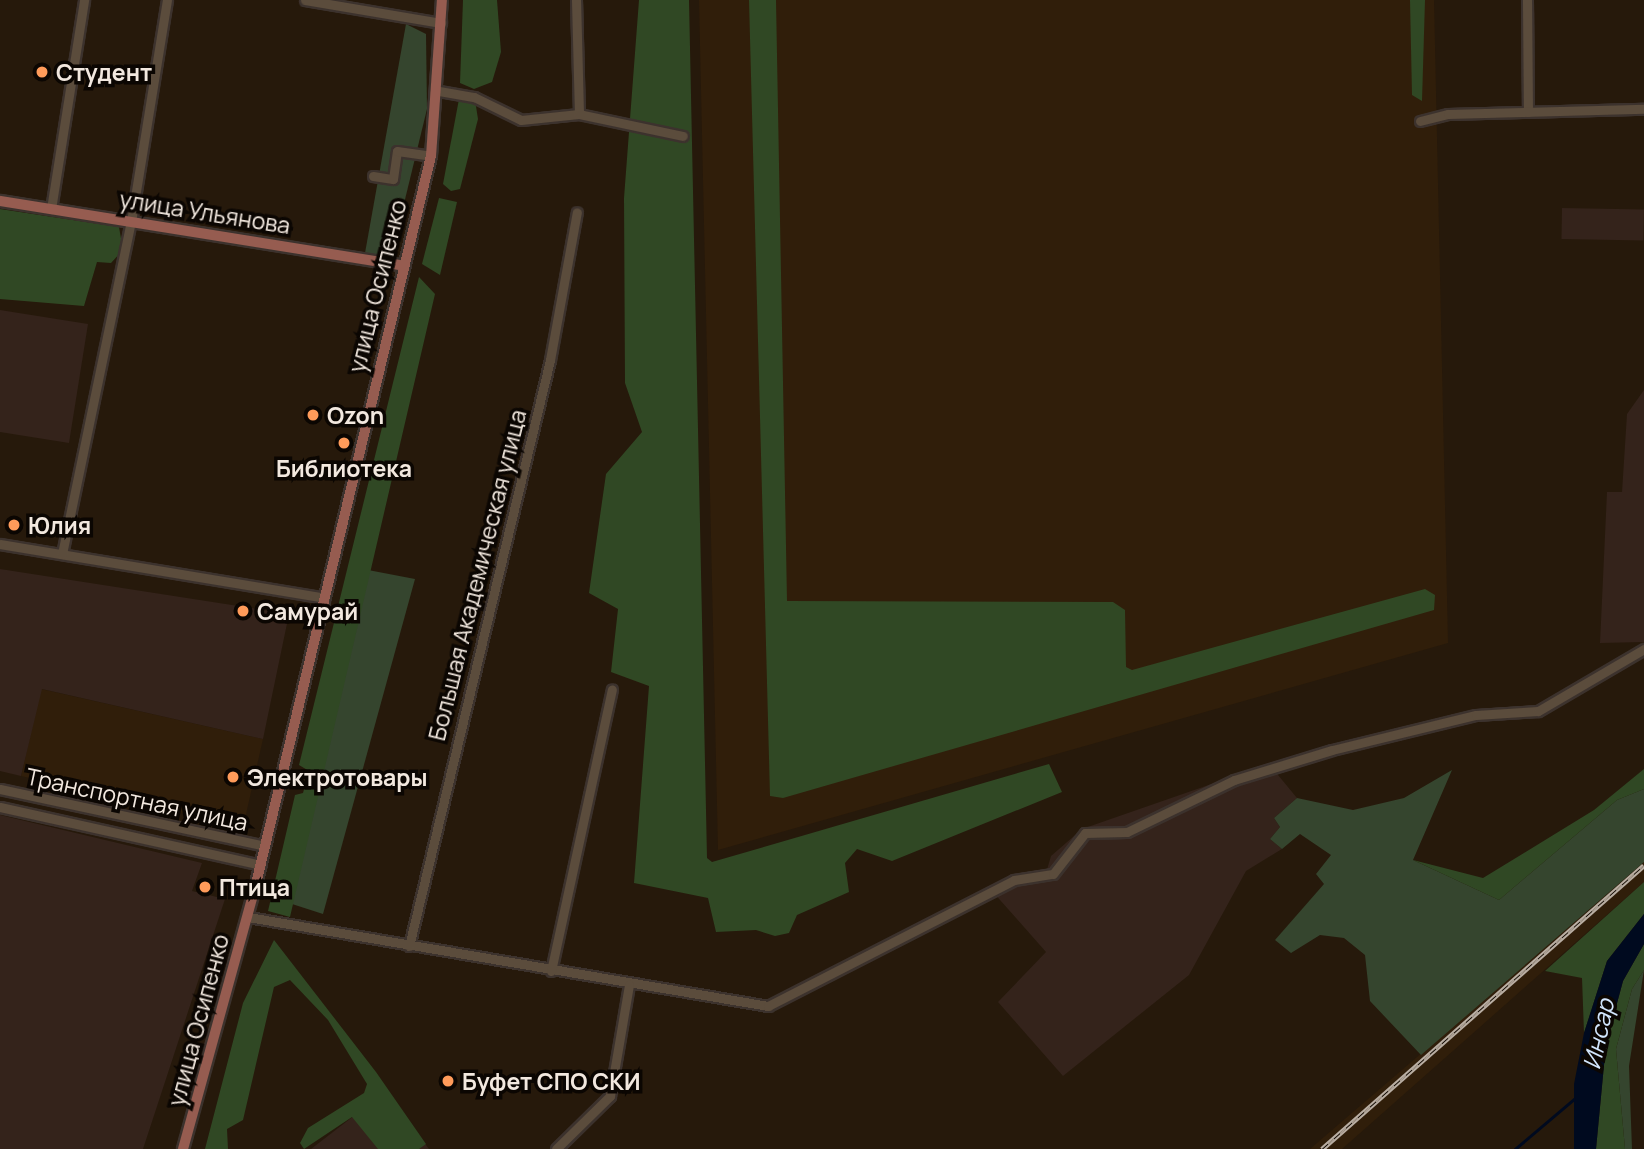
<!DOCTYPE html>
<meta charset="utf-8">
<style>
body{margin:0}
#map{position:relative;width:1644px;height:1149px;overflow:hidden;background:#26190b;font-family:Manrope,sans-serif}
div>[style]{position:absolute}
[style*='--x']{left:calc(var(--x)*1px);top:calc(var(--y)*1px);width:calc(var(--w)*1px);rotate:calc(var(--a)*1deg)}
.built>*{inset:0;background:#301e0a}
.industrial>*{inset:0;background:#34231b;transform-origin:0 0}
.green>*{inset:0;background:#35452e}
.forest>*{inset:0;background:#304824}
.water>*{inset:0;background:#000a1f}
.stream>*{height:2.5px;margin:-1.25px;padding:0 1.25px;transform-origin:1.25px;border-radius:1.25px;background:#000a1f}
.roads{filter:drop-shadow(2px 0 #3c322d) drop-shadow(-2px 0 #3c322d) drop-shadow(0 2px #3c322d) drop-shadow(0 -2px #3c322d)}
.minor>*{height:9px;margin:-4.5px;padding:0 4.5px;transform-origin:4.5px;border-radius:4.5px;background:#5b4c3c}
.major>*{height:10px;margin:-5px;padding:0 5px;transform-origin:5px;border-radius:5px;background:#965c50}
.rail>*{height:5px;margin-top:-2.5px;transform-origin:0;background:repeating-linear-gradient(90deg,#0b0602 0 8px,#b9aea3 0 16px);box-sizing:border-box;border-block:2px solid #b9aea3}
.dots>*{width:19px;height:19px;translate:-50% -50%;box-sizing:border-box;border:4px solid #0b0602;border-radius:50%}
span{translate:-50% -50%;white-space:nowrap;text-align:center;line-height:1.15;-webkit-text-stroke:7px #0b0602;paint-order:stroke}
.poi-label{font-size:23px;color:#f2e8df;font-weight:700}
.left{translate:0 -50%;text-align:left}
.street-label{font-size:23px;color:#f2e8df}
.water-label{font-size:24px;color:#d2e6fd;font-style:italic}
</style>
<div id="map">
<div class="built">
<div style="clip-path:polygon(699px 0,1434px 0,1448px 643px,718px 850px)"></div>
<div style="clip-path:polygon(41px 689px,263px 739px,242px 832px,208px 825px,210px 819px,21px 776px)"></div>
<div style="clip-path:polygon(1644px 862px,1644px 882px,1342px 1149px,1310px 1149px)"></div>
</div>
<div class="industrial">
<div style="left:1562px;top:208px;width:82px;height:31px;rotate:1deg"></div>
<div style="clip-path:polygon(0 310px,88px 324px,69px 443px,0 432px)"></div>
<div style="clip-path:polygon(1644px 390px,1644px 642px,1600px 643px,1607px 492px,1622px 492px,1627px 414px)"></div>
<div style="clip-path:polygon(0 569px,289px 614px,263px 739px,42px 689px,21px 776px,0 771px)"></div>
<div style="clip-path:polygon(1269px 764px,1297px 798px,1274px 818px,1280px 827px,1270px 839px,1282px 849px,1246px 871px,1189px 975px,1063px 1076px,998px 1002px,1046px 952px,992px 891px,1046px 873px,1051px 856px,1082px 829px)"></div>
<div style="clip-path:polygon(0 815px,202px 863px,192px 891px,225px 899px,143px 1149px,0 1149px)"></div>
<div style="clip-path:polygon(386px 1091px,429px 1149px,311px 1149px)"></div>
</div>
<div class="green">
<div style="clip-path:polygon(406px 24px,426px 34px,427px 109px,391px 257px,365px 253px)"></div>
<div style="clip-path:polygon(368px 570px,415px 579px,323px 914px,292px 904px)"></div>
<div style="clip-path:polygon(1452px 770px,1413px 860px,1499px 900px,1617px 800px,1644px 789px,1644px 862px,1421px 1055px,1370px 1001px,1365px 955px,1344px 938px,1320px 935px,1291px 953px,1275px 940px,1324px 884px,1316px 874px,1331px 855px,1300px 834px,1282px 849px,1270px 839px,1280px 827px,1274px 818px,1297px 798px,1353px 810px,1404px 798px)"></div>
<div style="clip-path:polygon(1644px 970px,1629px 1066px,1632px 1149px,1625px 1149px,1616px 1049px,1632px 989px)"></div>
</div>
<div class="forest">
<div style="clip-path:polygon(463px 0,497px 0,501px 52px,492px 82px,474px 89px,460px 83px)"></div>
<div style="clip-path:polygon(639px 0,689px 0,707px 858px,712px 862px,1049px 764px,1062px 792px,892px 861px,857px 849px,845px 863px,849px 892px,797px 915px,789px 933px,775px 936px,756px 930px,716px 932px,708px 898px,634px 883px,649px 686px,611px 672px,618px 609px,589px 593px,606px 474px,642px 432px,625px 383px,624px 198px)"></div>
<div style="clip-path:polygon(749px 0,776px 0,787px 601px,1113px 602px,1125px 610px,1126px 667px,1132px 670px,1425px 589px,1435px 595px,1434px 610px,783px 798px,770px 796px)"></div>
<div style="clip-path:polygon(1410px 0,1425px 0,1422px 101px,1412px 95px)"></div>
<div style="clip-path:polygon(459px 99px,475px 100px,478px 119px,460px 189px,451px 191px,443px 184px)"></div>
<div style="clip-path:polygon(439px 198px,457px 202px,440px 275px,422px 264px)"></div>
<div style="clip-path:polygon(0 209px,119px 227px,123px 250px,111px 263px,97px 262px,84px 306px,0 299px)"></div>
<div style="clip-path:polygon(419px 277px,435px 294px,290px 917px,268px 911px,295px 795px,303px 793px,309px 771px,299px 765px)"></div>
<div style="clip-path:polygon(1644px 769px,1644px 789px,1617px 800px,1499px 900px,1413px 860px,1483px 878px,1594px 810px)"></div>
<div style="clip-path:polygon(1644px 882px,1644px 914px,1607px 961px,1584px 1033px,1582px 978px,1545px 971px)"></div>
<div style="clip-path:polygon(274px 940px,376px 1072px,426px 1144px,419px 1149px,378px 1149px,352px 1117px,304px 1149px,300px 1143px,308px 1128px,364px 1093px,367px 1084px,328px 1020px,290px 980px,274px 987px,243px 1120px,227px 1129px,228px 1149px,205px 1149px,243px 1003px)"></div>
<div style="clip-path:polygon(1644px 944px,1644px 970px,1632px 989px,1616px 1049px,1625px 1149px,1596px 1149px,1606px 1044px,1623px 981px)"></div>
</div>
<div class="water">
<div style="clip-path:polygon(1644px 914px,1644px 944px,1623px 981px,1606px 1044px,1596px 1149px,1574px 1149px,1574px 1084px,1584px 1033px,1607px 961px)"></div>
</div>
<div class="stream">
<div style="--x:1515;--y:1149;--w:77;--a:-40.3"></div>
</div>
<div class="roads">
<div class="minor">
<div style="--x:305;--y:0;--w:138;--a:9.6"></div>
<div style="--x:1527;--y:0;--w:112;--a:89.5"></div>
<div style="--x:439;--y:91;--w:36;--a:10"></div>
<div style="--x:474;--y:97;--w:52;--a:26.1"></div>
<div style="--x:521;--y:120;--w:58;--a:-5.9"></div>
<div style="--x:579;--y:114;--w:114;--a:-91.5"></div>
<div style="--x:579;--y:114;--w:106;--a:11.9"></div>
<div style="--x:1420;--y:121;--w:29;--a:-14"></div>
<div style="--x:1448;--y:114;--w:196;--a:-1.5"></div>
<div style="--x:373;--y:176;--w:20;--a:9"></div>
<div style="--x:393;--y:179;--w:28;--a:-82"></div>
<div style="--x:397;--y:151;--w:34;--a:8"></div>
<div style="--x:51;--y:209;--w:212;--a:-81"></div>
<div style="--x:0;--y:544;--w:329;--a:9.4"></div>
<div style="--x:62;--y:554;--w:339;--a:-78.3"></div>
<div style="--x:131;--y:222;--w:225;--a:-80.8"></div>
<div style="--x:0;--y:789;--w:271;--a:12.1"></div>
<div style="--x:0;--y:807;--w:267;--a:12.5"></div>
<div style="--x:248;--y:917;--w:528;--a:9.71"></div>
<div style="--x:768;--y:1006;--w:276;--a:-27.1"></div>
<div style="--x:1014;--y:880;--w:39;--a:-9"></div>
<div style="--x:1053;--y:874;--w:52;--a:-52"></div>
<div style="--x:1085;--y:833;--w:42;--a:-1.4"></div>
<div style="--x:1127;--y:832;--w:119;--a:-25.9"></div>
<div style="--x:1234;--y:780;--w:102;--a:-17"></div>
<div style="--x:1332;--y:750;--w:148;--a:-13.7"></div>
<div style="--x:1476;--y:715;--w:62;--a:-3.7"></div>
<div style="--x:1538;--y:711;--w:123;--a:-30.3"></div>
<div style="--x:409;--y:946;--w:603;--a:-76.47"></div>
<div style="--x:550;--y:360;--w:150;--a:-79.7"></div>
<div style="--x:551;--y:971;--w:288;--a:-77.8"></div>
<div style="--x:556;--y:1149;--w:76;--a:-44.5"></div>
<div style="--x:610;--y:1096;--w:113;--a:-80.3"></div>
</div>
<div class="major">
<div style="--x:0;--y:201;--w:409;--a:9.1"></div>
<div style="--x:183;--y:1149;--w:267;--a:-74.6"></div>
<div style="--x:254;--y:892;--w:757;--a:-76.48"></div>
<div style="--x:431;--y:156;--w:156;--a:-86"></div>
</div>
</div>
<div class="rail">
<div style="--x:1322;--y:1149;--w:429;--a:-41.4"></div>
</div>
<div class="dots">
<div style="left:42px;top:72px;background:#ff9b5a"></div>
<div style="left:313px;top:415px;background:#ff9b5a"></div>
<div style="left:344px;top:443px;background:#ff9b5a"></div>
<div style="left:14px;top:525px;background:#ff9b5a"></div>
<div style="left:243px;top:611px;background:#ff9b5a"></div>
<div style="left:233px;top:777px;background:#ff9b5a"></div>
<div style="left:205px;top:887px;background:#ff9b5a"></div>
<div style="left:448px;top:1081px;background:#ff9b5a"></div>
</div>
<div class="poi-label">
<span class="left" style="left:56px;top:72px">Студент</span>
<span class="left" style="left:327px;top:415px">Ozon</span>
<span style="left:344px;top:468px">Библиотека</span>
<span class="left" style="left:28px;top:525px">Юлия</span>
<span class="left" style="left:257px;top:611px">Самурай</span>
<span class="left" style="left:247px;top:777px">Электротовары</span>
<span class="left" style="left:219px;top:887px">Птица</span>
<span class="left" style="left:462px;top:1081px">Буфет СПО СКИ</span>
</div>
<div class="street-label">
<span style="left:205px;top:212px;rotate:9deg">улица Ульянова</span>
<span style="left:377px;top:286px;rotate:-76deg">улица Осипенко</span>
<span style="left:477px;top:575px;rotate:-76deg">Большая Академическая улица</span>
<span style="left:137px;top:799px;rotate:12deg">Транспортная улица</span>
<span style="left:198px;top:1020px;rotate:-75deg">улица Осипенко</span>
</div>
<div class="water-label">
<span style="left:1598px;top:1034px;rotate:-78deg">Инсар</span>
</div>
</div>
